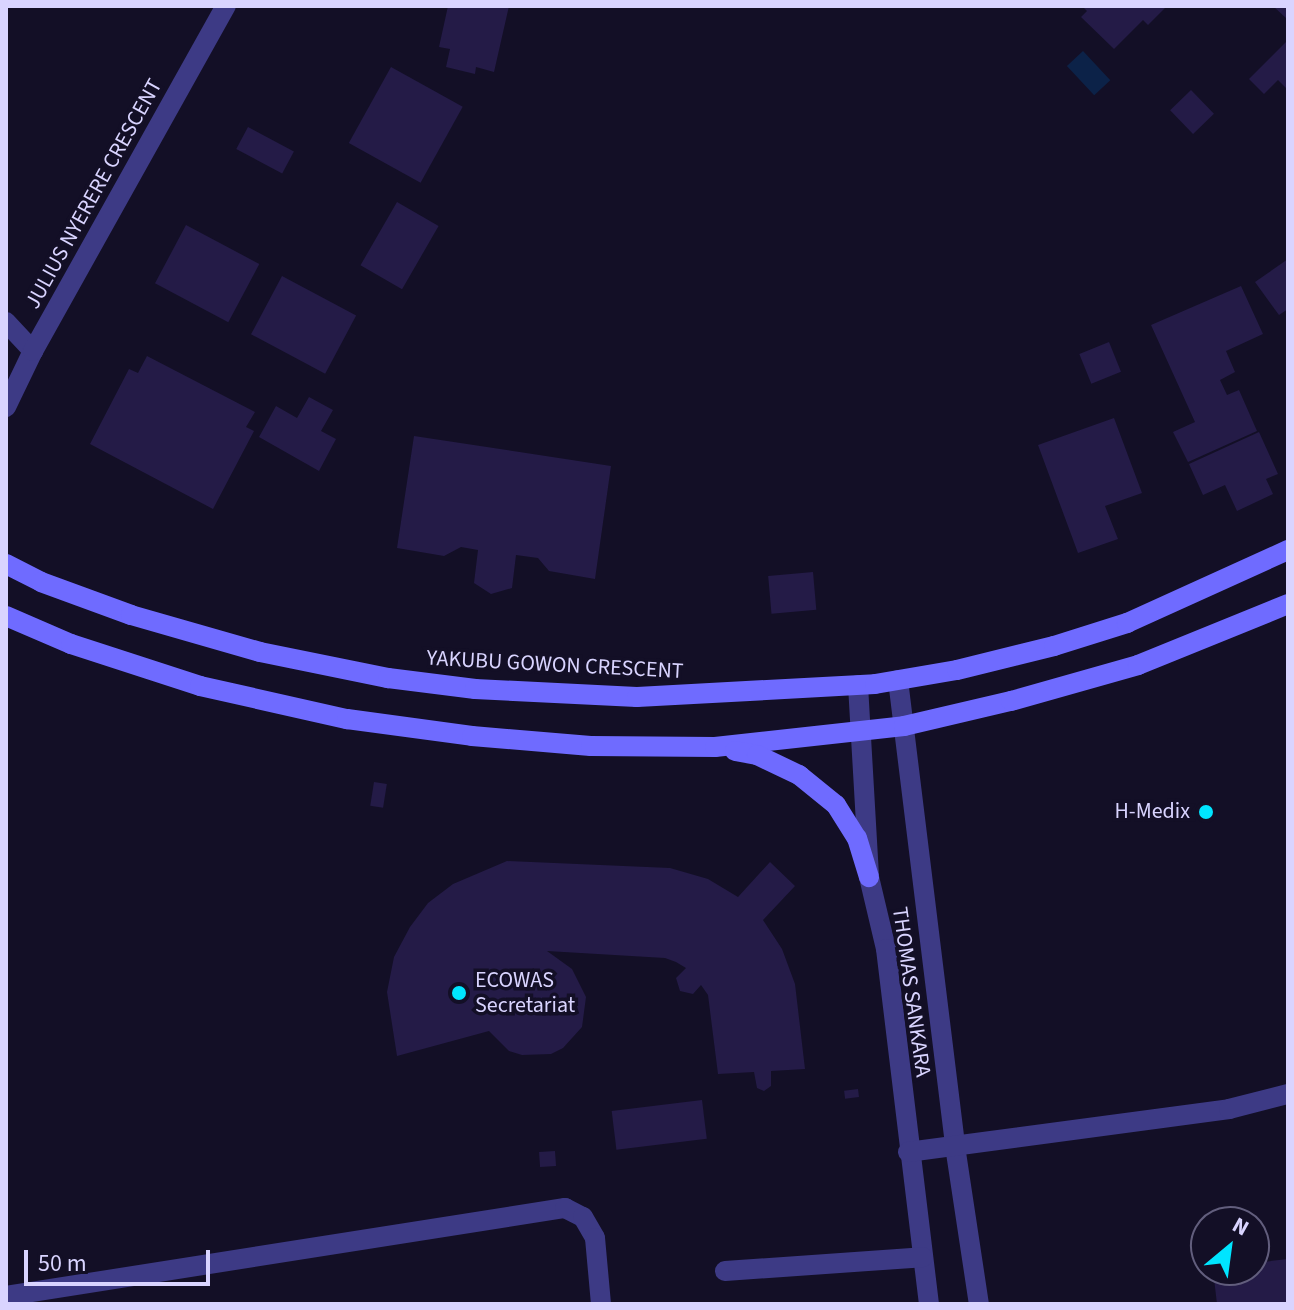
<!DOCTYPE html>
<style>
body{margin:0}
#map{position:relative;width:1294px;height:1310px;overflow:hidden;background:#130f26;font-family:"Source Sans 3",sans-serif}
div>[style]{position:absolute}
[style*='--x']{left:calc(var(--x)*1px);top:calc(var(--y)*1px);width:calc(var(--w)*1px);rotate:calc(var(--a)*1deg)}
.water>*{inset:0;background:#0c2248;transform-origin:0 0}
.building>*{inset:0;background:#241b47;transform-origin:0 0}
.minor>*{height:20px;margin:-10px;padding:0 10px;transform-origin:10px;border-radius:10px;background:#3d3a85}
.secondary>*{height:20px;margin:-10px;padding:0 10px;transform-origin:10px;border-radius:10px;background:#6f6bff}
.dots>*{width:22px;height:22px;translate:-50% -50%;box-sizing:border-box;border:4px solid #130f26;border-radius:50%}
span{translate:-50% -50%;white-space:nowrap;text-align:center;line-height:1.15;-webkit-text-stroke:7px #130f26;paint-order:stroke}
.street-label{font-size:22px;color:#d9d4ff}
.poi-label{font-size:22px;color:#d9d4ff}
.right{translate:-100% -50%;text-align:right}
.left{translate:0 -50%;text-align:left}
.frame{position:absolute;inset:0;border:8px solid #d9d4ff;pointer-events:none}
.north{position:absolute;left:1190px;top:1206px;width:80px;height:80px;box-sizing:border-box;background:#130f26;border:2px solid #625e7d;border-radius:50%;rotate:29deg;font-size:22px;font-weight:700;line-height:32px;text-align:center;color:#d9d4ff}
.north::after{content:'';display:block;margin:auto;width:28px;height:36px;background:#00e5ff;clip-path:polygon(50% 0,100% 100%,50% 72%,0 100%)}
.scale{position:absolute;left:24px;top:1250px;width:186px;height:36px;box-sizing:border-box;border:4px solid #d9d4ff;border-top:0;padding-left:10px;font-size:24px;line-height:28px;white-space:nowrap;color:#d9d4ff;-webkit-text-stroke:6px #130f26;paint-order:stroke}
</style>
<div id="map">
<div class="water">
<div style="left:1083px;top:51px;width:40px;height:22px;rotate:47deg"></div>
</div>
<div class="building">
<div style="clip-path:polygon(448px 6px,509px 6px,494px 72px,476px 67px,475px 74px,446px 67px,450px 49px,439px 47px)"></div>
<div style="clip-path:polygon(1082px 6px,1167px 6px,1148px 25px,1143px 20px,1114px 49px,1081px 17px,1087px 11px)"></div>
<div style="clip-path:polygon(1273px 6px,1288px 6px,1288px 18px,1287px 19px)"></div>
<div style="clip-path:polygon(1288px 40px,1288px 90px,1278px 80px,1264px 94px,1249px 79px)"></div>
<div style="left:391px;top:67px;width:82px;height:87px;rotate:29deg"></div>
<div style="left:1191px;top:90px;width:33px;height:29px;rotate:46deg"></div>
<div style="left:248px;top:127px;width:52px;height:25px;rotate:28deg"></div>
<div style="left:397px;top:202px;width:48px;height:73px;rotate:30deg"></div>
<div style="left:186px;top:225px;width:83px;height:66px;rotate:28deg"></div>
<div style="clip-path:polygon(1288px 259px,1288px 309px,1279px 315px,1255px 282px)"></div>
<div style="left:282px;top:276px;width:84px;height:66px;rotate:28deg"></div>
<div style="clip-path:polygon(1241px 286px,1263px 334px,1226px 351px,1235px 372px,1220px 380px,1227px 395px,1239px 390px,1257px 431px,1188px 462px,1173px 432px,1195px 422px,1151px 325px)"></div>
<div style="left:1109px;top:342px;width:32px;height:32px;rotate:68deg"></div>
<div style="clip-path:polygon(147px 356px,255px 412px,246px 427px,254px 431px,213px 509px,90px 444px,129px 369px,138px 373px)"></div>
<div style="clip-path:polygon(309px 397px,333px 410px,321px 431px,336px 439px,319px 471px,259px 437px,276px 406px,297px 418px)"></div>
<div style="clip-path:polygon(1114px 418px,1142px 493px,1105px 506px,1118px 539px,1078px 553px,1038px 445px)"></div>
<div style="clip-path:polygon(1259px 432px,1278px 474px,1266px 479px,1273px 494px,1237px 511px,1225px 485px,1203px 495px,1189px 464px)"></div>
<div style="clip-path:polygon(414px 436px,611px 466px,595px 579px,549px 571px,538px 558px,516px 555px,512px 588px,491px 594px,474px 583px,478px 550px,461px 547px,444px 556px,397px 548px)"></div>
<div style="left:813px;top:572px;width:38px;height:45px;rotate:85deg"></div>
<div style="left:374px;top:782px;width:13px;height:24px;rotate:9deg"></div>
<div style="clip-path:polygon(507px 861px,670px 868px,708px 879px,738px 897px,770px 862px,795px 886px,763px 920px,782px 949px,795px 984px,805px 1069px,771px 1071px,771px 1086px,764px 1091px,757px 1088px,754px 1072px,718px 1074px,708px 995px,701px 985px,693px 994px,680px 991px,676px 978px,686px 968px,676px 962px,665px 958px,547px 951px,572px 969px,586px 997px,582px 1027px,563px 1048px,551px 1054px,522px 1055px,509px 1051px,489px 1031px,397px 1056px,387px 992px,394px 957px,410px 927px,428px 903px,453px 884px)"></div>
<div style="left:858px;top:1089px;width:8px;height:14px;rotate:83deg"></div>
<div style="left:702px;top:1100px;width:39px;height:91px;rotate:83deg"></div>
<div style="left:555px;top:1151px;width:15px;height:16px;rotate:86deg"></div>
<div style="clip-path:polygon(1288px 1259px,1288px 1304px,1217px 1304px,1213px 1270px,1254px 1270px,1254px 1263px)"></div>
</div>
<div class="minor">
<div style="--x:6;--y:322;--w:40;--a:47"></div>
<div style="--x:6;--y:407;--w:62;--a:-64.3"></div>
<div style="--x:33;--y:351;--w:395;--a:-60.8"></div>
<div style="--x:898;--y:680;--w:469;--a:83"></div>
<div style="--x:955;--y:1146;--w:160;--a:81.4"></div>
<div style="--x:858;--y:685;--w:192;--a:86.7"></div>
<div style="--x:869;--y:877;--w:74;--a:76.7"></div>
<div style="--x:886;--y:949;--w:358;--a:83.1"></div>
<div style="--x:908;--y:1152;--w:324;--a:-7.6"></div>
<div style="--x:1229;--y:1109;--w:61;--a:-14.3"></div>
<div style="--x:725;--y:1271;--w:198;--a:-4"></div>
<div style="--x:6;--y:1296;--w:566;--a:-8.95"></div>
<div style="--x:565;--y:1208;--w:20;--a:27"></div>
<div style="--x:583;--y:1217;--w:24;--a:60"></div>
<div style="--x:595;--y:1238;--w:66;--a:84.8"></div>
</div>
<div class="secondary">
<div style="--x:6;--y:564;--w:39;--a:27"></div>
<div style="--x:41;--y:582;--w:96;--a:20.1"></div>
<div style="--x:131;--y:615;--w:134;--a:16"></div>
<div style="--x:260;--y:652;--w:131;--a:11.5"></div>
<div style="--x:388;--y:678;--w:88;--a:7.2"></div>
<div style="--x:475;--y:689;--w:162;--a:2.8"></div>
<div style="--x:637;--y:697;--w:238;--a:-3.1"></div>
<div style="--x:875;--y:684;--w:83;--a:-9.7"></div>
<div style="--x:957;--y:670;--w:100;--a:-13.9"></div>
<div style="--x:1054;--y:646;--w:77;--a:-17.5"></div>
<div style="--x:1127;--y:623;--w:177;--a:-24.4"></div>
<div style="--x:6;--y:616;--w:71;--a:23.3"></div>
<div style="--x:71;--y:644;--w:136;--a:18"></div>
<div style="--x:200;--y:686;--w:151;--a:12.7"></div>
<div style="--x:347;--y:719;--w:126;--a:7.7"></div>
<div style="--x:472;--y:736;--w:119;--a:4.8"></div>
<div style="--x:591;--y:746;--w:124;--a:0.5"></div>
<div style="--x:715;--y:747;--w:190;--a:-6.3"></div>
<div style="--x:904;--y:726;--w:110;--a:-13.2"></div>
<div style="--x:1011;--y:701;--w:132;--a:-15.8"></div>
<div style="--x:1138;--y:665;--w:162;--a:-22.1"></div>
<div style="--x:735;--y:751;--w:22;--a:10"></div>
<div style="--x:757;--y:755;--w:47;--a:25.5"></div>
<div style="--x:799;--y:775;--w:48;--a:39"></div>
<div style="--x:836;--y:805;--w:39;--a:58"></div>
<div style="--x:857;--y:838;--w:41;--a:72.9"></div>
</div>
<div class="dots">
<div style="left:1206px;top:812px;background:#00e5ff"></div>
<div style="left:459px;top:993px;background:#00e5ff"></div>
</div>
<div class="street-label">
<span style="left:94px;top:194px;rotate:-61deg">JULIUS NYERERE CRESCENT</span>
<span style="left:555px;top:665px;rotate:3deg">YAKUBU GOWON CRESCENT</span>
<span style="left:911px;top:992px;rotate:82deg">THOMAS SANKARA</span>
</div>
<div class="poi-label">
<span class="right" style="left:1190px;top:812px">H-Medix</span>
<span class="left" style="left:475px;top:993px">ECOWAS<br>Secretariat</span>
</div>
<div class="frame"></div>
<div class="north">N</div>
<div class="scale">50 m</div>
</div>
